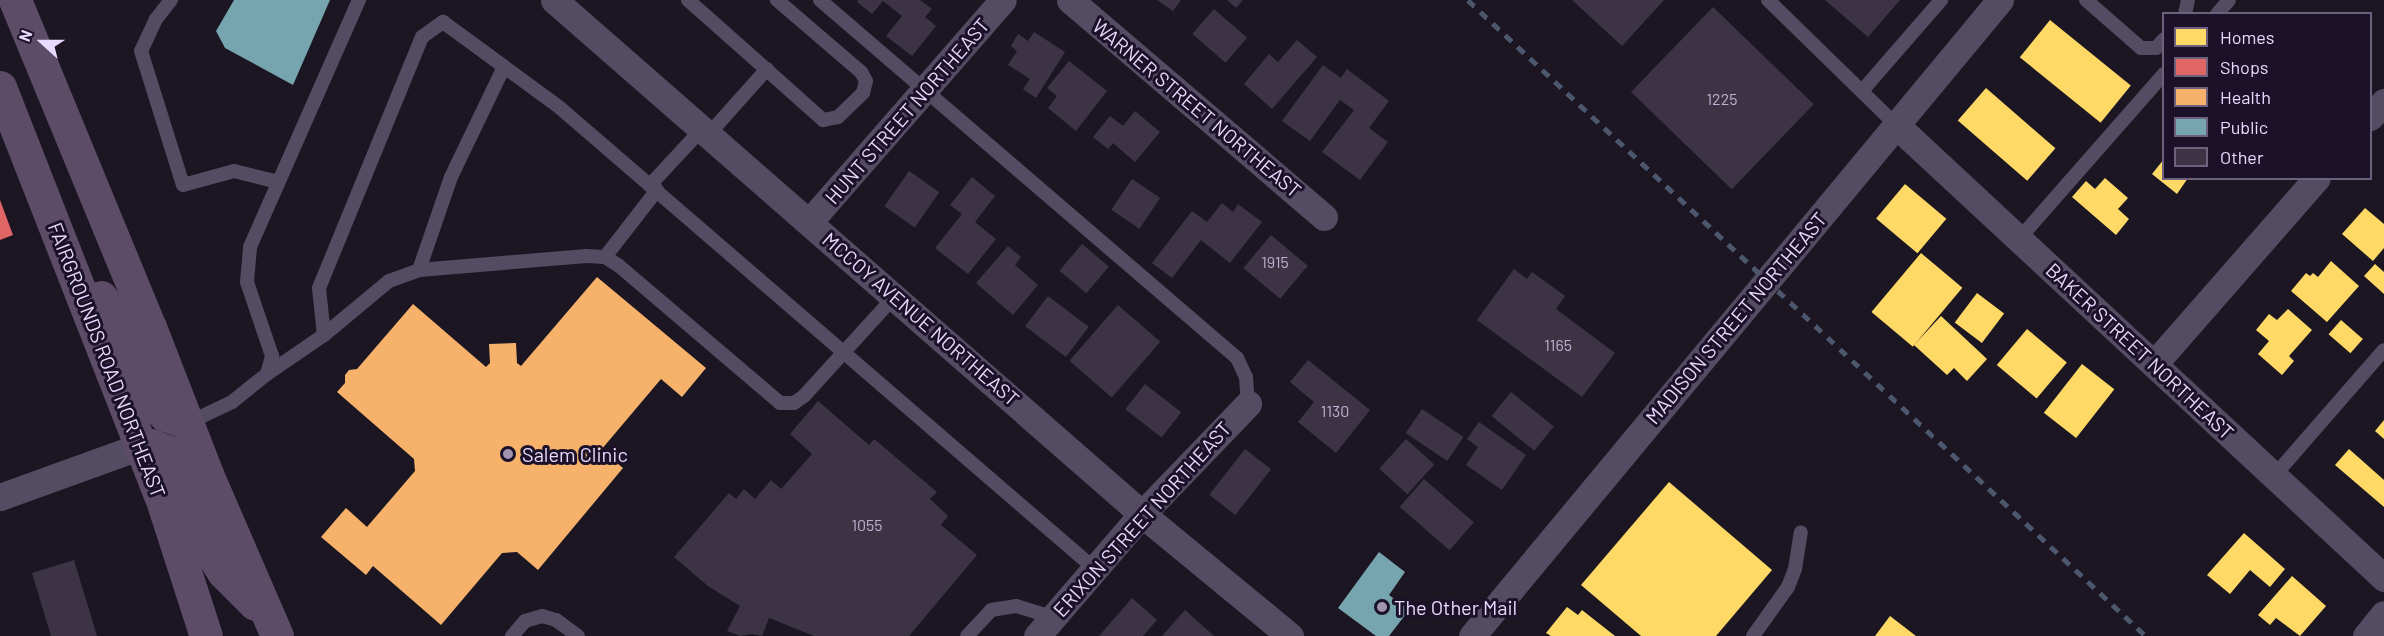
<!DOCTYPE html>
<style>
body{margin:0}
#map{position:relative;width:2384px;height:636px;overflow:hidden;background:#1c1623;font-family:Barlow,sans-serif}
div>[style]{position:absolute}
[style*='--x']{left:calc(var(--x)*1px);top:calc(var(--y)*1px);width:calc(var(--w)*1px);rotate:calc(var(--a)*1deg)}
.homes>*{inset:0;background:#ffd966;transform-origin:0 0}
.shops>*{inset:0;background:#e06666}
.health>*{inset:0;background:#f6b26b}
.public>*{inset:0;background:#76a5af}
.building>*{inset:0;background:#3c3445;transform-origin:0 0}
.lane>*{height:14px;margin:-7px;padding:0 7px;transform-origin:7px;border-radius:7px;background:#534c63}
.street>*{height:27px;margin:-13.5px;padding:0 13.5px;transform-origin:13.5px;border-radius:13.5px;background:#534c63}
.primary>*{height:33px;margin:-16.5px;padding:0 16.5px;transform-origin:16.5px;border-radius:16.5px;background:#5d4c68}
.rail>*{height:4.5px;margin-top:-2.25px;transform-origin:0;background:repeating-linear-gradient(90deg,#4c576e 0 9px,transparent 0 17px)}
.dots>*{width:16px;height:16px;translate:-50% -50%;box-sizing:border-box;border:3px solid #1b1128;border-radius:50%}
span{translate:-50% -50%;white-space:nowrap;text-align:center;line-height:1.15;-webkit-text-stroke:6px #1b1128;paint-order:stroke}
.number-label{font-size:16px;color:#bdb0d0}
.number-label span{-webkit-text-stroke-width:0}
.street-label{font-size:20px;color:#e8d9fe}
.poi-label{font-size:20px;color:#e8d9fe}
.left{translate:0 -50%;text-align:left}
.legend{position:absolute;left:2162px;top:12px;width:210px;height:168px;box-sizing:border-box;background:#1b1128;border:2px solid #6d617e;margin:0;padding:8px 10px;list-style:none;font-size:18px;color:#e8d9fe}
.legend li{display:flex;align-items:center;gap:12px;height:30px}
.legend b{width:30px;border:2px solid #6d617e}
.north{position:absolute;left:12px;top:12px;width:60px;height:60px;-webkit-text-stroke:4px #1b1128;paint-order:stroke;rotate:291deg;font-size:16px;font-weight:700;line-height:24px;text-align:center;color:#e8d9fe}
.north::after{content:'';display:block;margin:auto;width:21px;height:27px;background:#e8d9fe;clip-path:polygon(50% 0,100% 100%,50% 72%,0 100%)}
</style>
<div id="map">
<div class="homes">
<div style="left:2050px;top:20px;width:104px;height:48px;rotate:39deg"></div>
<div style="left:1986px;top:88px;width:92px;height:43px;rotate:41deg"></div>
<div style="clip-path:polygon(2164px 159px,2164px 178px,2188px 178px,2177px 194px,2152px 174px)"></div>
<div style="clip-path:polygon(2105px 178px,2128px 198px,2118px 209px,2129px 219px,2116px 235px,2072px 197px,2086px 181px,2095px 189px)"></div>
<div style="left:1905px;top:184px;width:54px;height:45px;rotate:40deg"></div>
<div style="clip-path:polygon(2365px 208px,2384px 224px,2384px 248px,2373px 261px,2342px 234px)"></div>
<div style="left:1921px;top:253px;width:54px;height:77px;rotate:40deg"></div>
<div style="clip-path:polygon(2331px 261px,2359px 286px,2327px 322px,2291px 291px,2306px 273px,2310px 276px,2313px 273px,2318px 277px)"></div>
<div style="clip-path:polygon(2375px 264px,2384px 272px,2384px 294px,2364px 276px)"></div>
<div style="left:1977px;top:293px;width:34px;height:37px;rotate:37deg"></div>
<div style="clip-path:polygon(2288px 309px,2312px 330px,2289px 356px,2294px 361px,2282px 375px,2258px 354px,2269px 341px,2256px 330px,2269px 314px,2277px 320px)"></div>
<div style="clip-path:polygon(1941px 316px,1987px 359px,1967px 381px,1954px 368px,1947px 375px,1914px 345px)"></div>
<div style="left:2341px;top:320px;width:29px;height:19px;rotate:41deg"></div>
<div style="left:2027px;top:329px;width:52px;height:47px;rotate:40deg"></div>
<div style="left:2082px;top:364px;width:41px;height:62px;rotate:38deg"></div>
<div style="clip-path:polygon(2384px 420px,2384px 439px,2375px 431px)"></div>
<div style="clip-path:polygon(2349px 449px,2384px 480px,2384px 507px,2335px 465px)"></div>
<div style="clip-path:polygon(1669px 482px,1772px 570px,1716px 636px,1641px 636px,1581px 585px)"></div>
<div style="clip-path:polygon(2244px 533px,2285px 569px,2270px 587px,2250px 570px,2230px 594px,2207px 575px)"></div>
<div style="clip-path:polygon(2292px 576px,2326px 606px,2300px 636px,2276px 618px,2270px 625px,2258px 615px)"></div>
<div style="clip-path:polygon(1567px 607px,1578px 615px,1582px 610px,1615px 636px,1551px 636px,1546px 633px)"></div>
<div style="clip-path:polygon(1890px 616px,1916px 636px,1875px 636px)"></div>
</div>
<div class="shops">
<div style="clip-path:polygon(0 200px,13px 235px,0 240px)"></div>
</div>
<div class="health">
<div style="clip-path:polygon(597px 277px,706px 368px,682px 397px,661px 379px,601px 450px,623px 468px,538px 570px,517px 552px,502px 553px,441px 625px,373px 566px,366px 575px,321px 537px,346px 508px,367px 527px,415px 471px,414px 459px,337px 392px,345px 383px,345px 375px,349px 370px,357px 369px,413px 304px,486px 367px,490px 363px,489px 344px,516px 343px,517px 363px,521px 366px)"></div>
</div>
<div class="public">
<div style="clip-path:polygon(234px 0,330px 0,293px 85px,225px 48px,216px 31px)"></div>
<div style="clip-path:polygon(1379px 552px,1405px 572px,1389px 595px,1409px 610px,1389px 636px,1376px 636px,1338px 608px)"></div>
</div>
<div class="building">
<div style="clip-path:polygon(859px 0,920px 0,932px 9px,925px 17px,936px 26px,912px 56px,886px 36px,902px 16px,883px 1px,872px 14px,857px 2px)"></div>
<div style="clip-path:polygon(1157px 0,1181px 0,1173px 11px)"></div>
<div style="clip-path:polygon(1227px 0,1243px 0,1236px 8px)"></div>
<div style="clip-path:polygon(1572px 0,1664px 0,1622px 46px)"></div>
<div style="clip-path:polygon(1825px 0,1900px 0,1868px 37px)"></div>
<div style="left:1713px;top:7px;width:140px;height:118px;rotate:44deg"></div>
<div style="left:1214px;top:9px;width:44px;height:33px;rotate:41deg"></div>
<div style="clip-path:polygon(1034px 32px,1065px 52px,1036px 98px,1023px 89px,1030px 79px,1008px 65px,1017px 51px,1011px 46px,1018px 34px,1028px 41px)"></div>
<div style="clip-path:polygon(1297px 40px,1317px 57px,1272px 109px,1244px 84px,1269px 54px,1278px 62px)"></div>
<div style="clip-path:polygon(1069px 61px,1107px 91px,1076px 131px,1048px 108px,1057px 96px,1047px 88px)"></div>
<div style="clip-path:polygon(1323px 65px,1341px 78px,1347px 69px,1389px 101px,1369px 128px,1388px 142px,1360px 180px,1322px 152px,1354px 110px,1340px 100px,1310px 141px,1282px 121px)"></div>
<div style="clip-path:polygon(1135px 111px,1160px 132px,1135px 162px,1113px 143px,1108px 149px,1093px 137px,1110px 116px,1123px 126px)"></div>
<div style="left:909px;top:171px;width:37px;height:43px;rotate:35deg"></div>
<div style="clip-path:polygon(972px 177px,995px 196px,975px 222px,996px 239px,968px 274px,935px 248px,962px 214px,950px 205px)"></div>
<div style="left:1132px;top:179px;width:34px;height:37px;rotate:34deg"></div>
<div style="clip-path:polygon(1222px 203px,1233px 212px,1238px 204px,1262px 222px,1230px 263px,1201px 240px,1172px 278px,1152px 263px,1192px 211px,1207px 222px)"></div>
<div style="left:1271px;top:235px;width:48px;height:43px;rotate:40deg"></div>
<div style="left:1082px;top:244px;width:35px;height:35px;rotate:40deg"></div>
<div style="clip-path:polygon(1008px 246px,1021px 257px,1015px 265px,1038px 285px,1013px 315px,976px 283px)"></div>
<div style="clip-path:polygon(1514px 269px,1527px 279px,1532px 272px,1565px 296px,1556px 309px,1615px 353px,1582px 397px,1477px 320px)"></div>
<div style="left:1048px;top:296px;width:51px;height:38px;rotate:37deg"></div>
<div style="left:1118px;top:305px;width:56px;height:74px;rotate:41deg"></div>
<div style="clip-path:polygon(1308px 360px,1370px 410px,1336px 453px,1298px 422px,1314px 402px,1290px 382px)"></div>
<div style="left:1145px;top:384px;width:46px;height:32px;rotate:38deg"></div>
<div style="left:1511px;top:392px;width:55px;height:31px;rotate:39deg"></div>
<div style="clip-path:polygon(818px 401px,869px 445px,874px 439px,937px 492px,930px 499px,948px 516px,941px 525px,977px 555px,909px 636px,814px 636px,769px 618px,762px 636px,752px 634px,740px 636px,727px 631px,740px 606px,708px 586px,674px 557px,729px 493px,736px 499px,744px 489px,755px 499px,771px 480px,781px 489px,812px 454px,790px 434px)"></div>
<div style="left:1422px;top:409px;width:50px;height:29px;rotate:34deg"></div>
<div style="clip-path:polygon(1479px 422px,1526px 455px,1502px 490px,1466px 465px,1478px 447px,1467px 439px)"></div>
<div style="left:1406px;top:439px;width:38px;height:40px;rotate:42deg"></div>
<div style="left:1245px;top:449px;width:33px;height:58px;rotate:38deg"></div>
<div style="left:1424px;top:479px;width:66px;height:37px;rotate:41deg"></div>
<div style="clip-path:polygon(74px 560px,97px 636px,51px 636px,32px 573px)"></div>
<div style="clip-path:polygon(1132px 598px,1157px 620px,1143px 636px,1099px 636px)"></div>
<div style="clip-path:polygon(1185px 610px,1214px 636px,1162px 636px)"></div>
</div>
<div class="lane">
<div style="--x:171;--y:0;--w:24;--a:128"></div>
<div style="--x:156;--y:19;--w:35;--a:115"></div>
<div style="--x:141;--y:51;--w:140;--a:72.6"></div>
<div style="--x:183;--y:185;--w:53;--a:-15.4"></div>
<div style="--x:234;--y:171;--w:45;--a:14"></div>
<div style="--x:688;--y:0;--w:181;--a:41.6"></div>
<div style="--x:823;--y:120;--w:15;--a:-11"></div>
<div style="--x:838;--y:117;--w:35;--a:-44"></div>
<div style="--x:863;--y:93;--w:12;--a:-76"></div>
<div style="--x:866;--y:81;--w:10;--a:-119"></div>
<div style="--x:861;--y:72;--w:111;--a:-139.4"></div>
<div style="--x:820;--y:0;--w:550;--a:40.65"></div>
<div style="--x:1237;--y:358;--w:21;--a:65"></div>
<div style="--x:1246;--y:377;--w:27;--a:86"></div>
<div style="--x:1768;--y:0;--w:179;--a:44.3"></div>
<div style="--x:2086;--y:0;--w:73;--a:41.1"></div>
<div style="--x:2141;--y:48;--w:15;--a:0"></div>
<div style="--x:2156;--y:48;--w:12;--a:-48"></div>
<div style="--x:2185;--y:14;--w:14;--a:-78"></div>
<div style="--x:2217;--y:14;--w:18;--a:-49"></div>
<div style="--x:1862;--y:91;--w:121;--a:-49"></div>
<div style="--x:709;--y:134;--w:87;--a:-48.3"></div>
<div style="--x:650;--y:185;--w:78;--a:-47.1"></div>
<div style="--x:2019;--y:239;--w:220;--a:-48.7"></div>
<div style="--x:605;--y:257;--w:85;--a:-52.2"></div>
<div style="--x:419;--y:270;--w:98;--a:-71"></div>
<div style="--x:451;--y:177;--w:122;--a:-64.3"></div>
<div style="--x:324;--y:335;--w:85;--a:-39.7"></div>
<div style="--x:389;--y:281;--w:32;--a:-20"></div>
<div style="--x:419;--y:270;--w:168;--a:-4.8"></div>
<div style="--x:586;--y:256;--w:19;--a:3"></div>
<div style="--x:605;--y:257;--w:15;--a:32"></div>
<div style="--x:618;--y:265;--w:213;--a:40.4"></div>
<div style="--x:780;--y:403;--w:14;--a:0"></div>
<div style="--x:794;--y:403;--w:12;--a:-35"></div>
<div style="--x:804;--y:396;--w:135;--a:-47.7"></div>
<div style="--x:267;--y:374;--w:69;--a:-34.4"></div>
<div style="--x:324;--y:335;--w:47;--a:-96.1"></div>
<div style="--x:319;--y:288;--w:271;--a:-67.7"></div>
<div style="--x:422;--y:37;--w:26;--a:-36"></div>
<div style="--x:443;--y:22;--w:144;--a:36.2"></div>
<div style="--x:559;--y:107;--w:708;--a:40.76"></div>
<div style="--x:188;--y:423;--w:49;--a:-25.5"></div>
<div style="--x:232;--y:402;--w:45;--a:-38.7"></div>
<div style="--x:267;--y:374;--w:19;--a:-74"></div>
<div style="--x:272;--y:356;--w:78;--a:-108.7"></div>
<div style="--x:247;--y:282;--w:35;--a:-85"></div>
<div style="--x:250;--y:247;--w:270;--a:-66.2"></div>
<div style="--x:2274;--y:476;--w:167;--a:-48.9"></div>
<div style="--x:512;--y:636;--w:20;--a:-49"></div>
<div style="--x:525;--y:621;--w:18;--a:-16"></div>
<div style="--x:542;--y:616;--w:15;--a:16"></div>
<div style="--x:556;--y:620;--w:27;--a:36"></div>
<div style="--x:967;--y:636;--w:35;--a:-47"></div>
<div style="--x:991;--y:610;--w:25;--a:-9"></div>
<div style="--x:1016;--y:606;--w:39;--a:17"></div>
<div style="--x:1753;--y:636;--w:60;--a:-54.5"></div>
<div style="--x:1788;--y:587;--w:19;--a:-69"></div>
<div style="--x:1795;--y:569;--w:37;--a:-81"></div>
</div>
<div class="street">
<div style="--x:554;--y:0;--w:781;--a:41.16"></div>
<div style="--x:1142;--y:514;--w:192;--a:39.5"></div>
<div style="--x:1070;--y:0;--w:334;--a:40.5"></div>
<div style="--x:2370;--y:117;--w:21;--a:-47"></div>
<div style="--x:1896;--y:125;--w:666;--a:42.87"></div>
<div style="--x:810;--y:221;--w:293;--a:-48.9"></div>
<div style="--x:2154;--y:364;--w:247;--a:-48.8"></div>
<div style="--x:0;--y:497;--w:150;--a:-19.9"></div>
<div style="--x:1037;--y:636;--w:161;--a:-49.3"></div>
<div style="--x:1142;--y:514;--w:153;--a:-46.1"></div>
<div style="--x:1472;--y:636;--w:827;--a:-50.3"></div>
<div style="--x:2366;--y:636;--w:28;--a:-51"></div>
</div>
<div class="primary">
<div style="--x:15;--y:0;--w:354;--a:67.6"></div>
<div style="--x:150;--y:327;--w:158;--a:68.8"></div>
<div style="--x:207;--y:474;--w:176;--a:66.6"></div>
<div style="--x:0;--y:87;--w:440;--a:68.6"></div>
<div style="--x:161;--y:497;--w:146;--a:72.1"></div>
<div style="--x:101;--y:297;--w:19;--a:55"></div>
<div style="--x:112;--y:313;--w:102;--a:65.2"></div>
<div style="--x:155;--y:406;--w:13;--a:42"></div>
<div style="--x:165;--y:415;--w:24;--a:19"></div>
<div style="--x:141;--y:446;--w:10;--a:-6"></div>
<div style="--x:151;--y:445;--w:17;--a:21"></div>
<div style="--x:167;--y:451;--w:118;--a:66"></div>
<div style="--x:215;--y:559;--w:15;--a:58"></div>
<div style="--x:223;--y:572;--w:45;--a:45"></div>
</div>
<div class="rail">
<div style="--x:1468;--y:0;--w:930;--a:43.17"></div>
</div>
<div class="dots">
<div style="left:508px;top:454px;background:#a195b1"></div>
<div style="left:1382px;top:607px;background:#a195b1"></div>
</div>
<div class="number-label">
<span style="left:1722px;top:99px">1225</span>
<span style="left:1275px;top:262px">1915</span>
<span style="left:1558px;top:345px">1165</span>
<span style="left:1335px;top:411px">1130</span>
<span style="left:867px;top:525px">1055</span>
</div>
<div class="street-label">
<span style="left:1197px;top:108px;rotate:40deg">WARNER STREET NORTHEAST</span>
<span style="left:907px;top:111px;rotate:-49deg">HUNT STREET NORTHEAST</span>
<span style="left:1736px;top:318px;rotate:-50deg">MADISON STREET NORTHEAST</span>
<span style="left:921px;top:319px;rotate:41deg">MCCOY AVENUE NORTHEAST</span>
<span style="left:2140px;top:351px;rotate:43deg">BAKER STREET NORTHEAST</span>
<span style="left:107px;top:360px;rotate:69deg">FAIRGROUNDS ROAD NORTHEAST</span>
<span style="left:1142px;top:519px;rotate:-48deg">ERIXON STREET NORTHEAST</span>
</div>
<div class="poi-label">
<span class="left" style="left:522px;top:454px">Salem Clinic</span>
<span class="left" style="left:1394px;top:607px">The Other Mail</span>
</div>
<ul class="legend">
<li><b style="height:16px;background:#ffd966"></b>Homes</li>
<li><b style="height:16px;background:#e06666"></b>Shops</li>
<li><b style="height:16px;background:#f6b26b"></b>Health</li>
<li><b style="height:16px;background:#76a5af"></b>Public</li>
<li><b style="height:16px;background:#3c3445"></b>Other</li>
</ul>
<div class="north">N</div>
</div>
